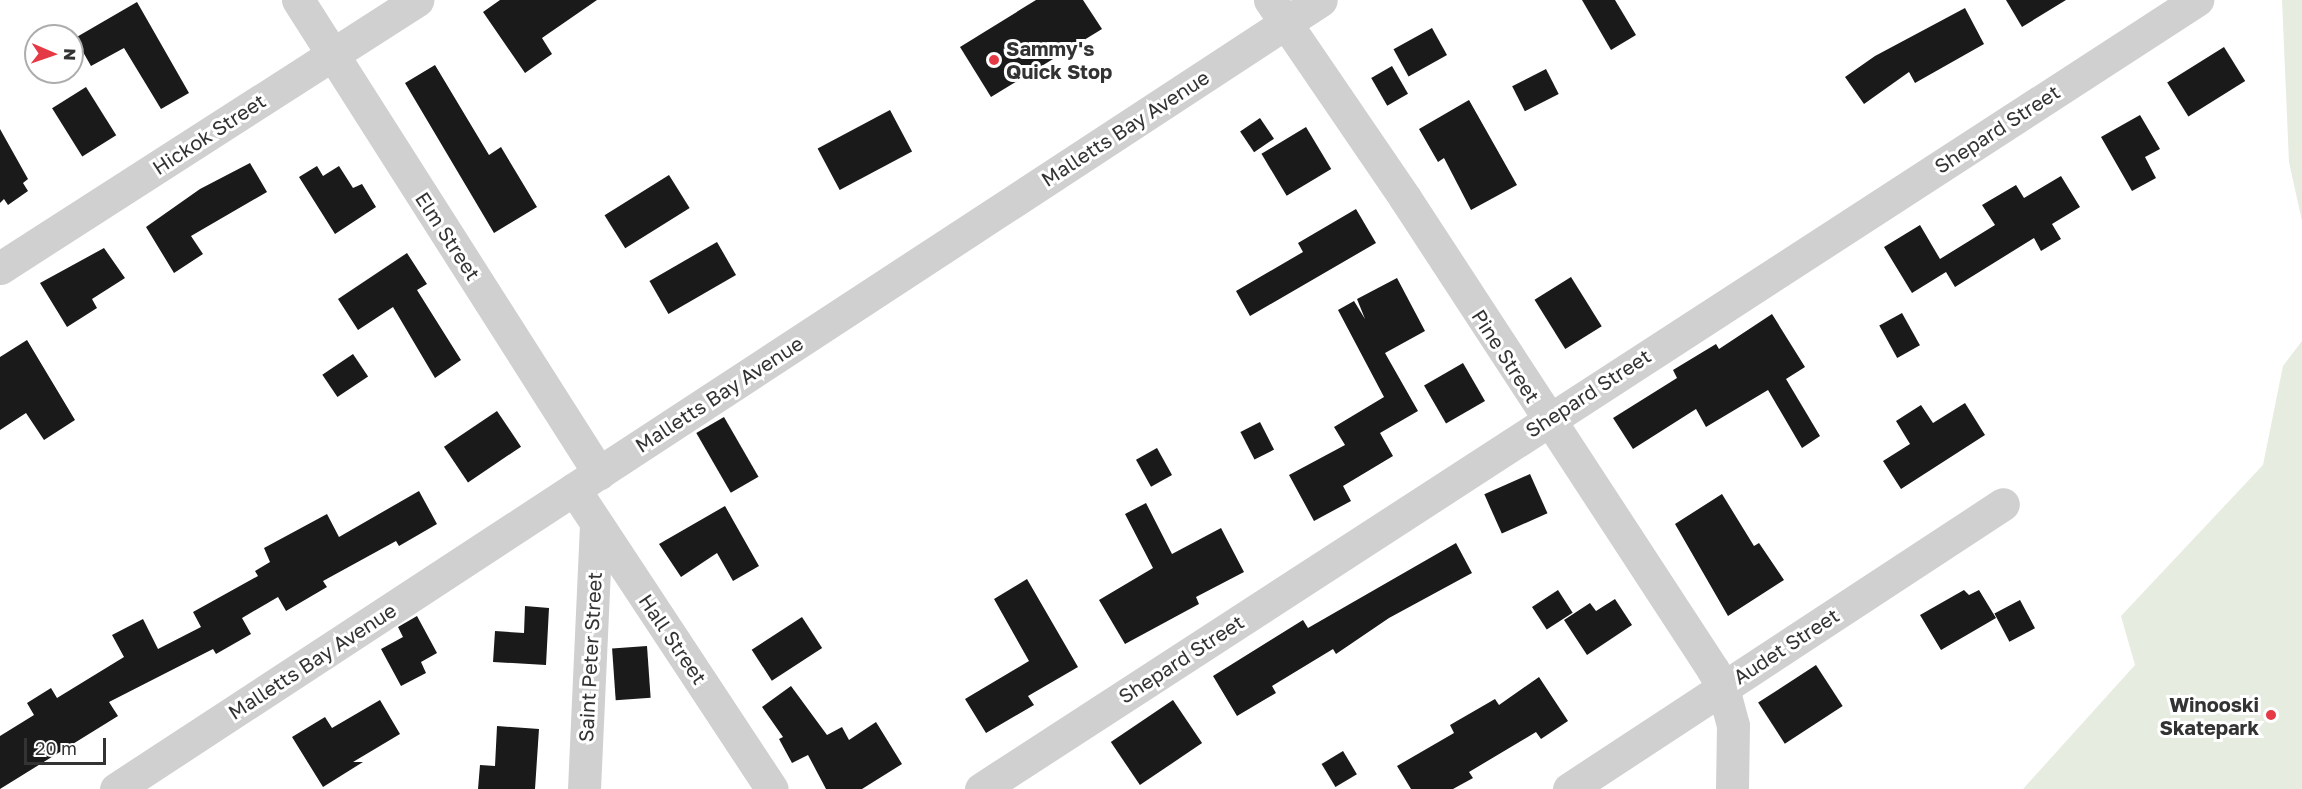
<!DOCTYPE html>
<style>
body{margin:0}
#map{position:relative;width:2302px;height:789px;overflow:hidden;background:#fff;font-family:"Golos Text",sans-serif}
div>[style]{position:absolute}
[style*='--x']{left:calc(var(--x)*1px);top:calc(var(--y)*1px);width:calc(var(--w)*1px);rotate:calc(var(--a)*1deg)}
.green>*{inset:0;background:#e6ecdf}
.building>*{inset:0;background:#1a1a1a;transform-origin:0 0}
.minor>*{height:33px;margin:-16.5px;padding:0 16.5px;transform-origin:16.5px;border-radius:16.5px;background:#d0d0d0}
.tertiary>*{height:33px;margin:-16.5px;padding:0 16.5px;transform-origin:16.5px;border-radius:16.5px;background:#d0d0d0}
.dots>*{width:16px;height:16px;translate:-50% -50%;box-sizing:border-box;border:3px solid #fff;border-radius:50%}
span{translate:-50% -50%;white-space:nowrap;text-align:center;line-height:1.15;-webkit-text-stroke:6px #fff;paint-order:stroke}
.poi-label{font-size:20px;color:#333;font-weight:700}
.left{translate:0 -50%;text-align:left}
.right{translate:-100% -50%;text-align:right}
.street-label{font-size:20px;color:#333}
.north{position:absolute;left:24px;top:24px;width:60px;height:60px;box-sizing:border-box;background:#fff;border:2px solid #adadad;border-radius:50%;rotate:92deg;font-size:16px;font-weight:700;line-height:24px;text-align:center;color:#333}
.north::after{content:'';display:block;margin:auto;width:21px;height:27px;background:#e63946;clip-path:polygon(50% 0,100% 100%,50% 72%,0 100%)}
.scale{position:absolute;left:24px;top:738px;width:82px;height:27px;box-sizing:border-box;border:3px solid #333;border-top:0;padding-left:8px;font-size:18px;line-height:21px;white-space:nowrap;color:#333;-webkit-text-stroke:4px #fff;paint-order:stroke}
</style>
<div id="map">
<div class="green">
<div style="clip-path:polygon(2282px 0,2302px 0,2302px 221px,2289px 162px)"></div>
<div style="clip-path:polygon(2302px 341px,2302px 789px,2023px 789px,2135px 665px,2121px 616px,2263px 465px,2283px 366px)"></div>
</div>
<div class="building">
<div style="clip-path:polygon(500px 0,597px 0,542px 38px,552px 54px,525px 73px,483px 12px)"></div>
<div style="clip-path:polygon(1036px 0,1083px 0,1102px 29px,991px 97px,960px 47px)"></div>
<div style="clip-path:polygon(1582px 0,1615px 0,1636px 35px,1611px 50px)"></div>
<div style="clip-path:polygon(2006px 0,2066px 0,2022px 27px)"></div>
<div style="clip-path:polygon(137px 2px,189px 93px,161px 109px,124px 48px,91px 66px,75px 38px)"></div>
<div style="clip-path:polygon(1965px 8px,1984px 44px,1915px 83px,1909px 72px,1864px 104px,1845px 77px,1875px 56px)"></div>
<div style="left:1432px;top:28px;width:31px;height:44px;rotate:61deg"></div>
<div style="left:2224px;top:47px;width:40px;height:67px;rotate:58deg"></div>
<div style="clip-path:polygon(435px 65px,489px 155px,501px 147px,537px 207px,494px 233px,405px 83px)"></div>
<div style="left:1392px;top:66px;width:32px;height:24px;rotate:60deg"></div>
<div style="left:1546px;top:69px;width:28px;height:38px;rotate:63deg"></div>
<div style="left:86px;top:87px;width:57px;height:40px;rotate:58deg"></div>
<div style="clip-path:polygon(1469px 100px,1517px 185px,1471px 210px,1444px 158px,1438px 162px,1419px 129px)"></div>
<div style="left:890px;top:110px;width:47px;height:82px;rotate:62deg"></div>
<div style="clip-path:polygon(2140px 115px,2160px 149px,2145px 157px,2156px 178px,2132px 191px,2101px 137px)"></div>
<div style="left:1260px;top:118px;width:25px;height:24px;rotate:56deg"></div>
<div style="left:1306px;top:127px;width:49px;height:52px;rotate:59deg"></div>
<div style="clip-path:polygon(0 129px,28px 179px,23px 183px,28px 191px,8px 205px,4px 199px,0 203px)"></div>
<div style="clip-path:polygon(250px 163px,267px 192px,191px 236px,203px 254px,174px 273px,146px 227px,200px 189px)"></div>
<div style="clip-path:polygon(317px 166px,323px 176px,339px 166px,353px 188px,362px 184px,376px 207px,335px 234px,299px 177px)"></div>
<div style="left:669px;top:175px;width:39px;height:76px;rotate:58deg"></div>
<div style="clip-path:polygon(2061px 176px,2080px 207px,2052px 224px,2061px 239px,2041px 251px,2034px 238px,1955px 287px,1946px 272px,1912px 293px,1884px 247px,1920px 225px,1940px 259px,1995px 225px,1982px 205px,2016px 185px,2024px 198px)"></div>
<div style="clip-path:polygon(1356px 209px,1376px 243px,1250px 316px,1236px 291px,1303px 252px,1298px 243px)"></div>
<div style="left:717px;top:242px;width:38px;height:78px;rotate:60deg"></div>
<div style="clip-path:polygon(104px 248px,125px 278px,92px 299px,97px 308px,67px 327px,40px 283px)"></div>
<div style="clip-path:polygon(407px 253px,427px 284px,417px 290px,461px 360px,435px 378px,393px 307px,358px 330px,338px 299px)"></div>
<div style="left:1571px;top:277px;width:58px;height:43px;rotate:58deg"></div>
<div style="clip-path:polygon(1397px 278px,1425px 331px,1385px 353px,1418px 411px,1380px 433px,1393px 456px,1343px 486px,1351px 501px,1314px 521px,1289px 475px,1345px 445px,1334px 427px,1384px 397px,1338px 310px,1354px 301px,1365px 319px,1357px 299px)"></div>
<div style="left:1902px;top:313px;width:37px;height:26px;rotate:61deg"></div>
<div style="clip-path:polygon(1772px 314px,1805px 367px,1786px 379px,1820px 436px,1802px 448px,1768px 390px,1706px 427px,1696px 409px,1633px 449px,1613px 418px,1677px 378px,1673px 370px,1716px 344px,1719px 349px)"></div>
<div style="clip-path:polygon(27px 340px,75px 420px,44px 440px,26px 413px,0 430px,0 357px)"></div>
<div style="left:353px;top:354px;width:27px;height:37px;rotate:56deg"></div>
<div style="left:1463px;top:363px;width:44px;height:45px;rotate:60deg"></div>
<div style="clip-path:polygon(1965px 403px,1985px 435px,1901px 489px,1883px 461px,1910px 444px,1896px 421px,1921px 405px,1933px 423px)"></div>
<div style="left:497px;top:411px;width:43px;height:64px;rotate:56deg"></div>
<div style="left:724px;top:417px;width:69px;height:32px;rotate:60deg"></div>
<div style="left:1260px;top:422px;width:31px;height:22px;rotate:63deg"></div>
<div style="left:1157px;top:448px;width:31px;height:24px;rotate:61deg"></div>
<div style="left:1530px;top:474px;width:43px;height:50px;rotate:66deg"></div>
<div style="clip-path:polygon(419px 491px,437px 524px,399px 546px,396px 541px,323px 581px,327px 587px,286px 611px,278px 597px,242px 618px,251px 634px,216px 654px,213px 649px,109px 702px,118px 716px,0 789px,0 736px,34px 715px,27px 703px,51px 688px,57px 698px,124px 657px,112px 635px,143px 619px,158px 649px,201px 627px,193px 612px,258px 576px,255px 571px,270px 562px,264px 548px,327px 514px,339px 537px)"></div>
<div style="clip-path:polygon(1722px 494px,1754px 546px,1759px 543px,1784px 580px,1728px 616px,1675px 524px)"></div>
<div style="clip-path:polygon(1146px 503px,1172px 554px,1221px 528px,1244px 572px,1196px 597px,1199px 604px,1125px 644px,1099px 600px,1153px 568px,1125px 514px)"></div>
<div style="clip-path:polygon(725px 506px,759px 566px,733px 581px,717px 553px,681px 577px,659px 544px)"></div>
<div style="clip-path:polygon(1456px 543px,1472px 573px,1389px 618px,1336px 654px,1333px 649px,1272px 686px,1276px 693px,1237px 716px,1213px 676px,1303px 620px,1308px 628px)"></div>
<div style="clip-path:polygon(1027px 579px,1078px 667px,1028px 696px,1034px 705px,986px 733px,965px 699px,1029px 661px,994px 599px)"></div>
<div style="left:1558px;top:590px;width:27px;height:31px;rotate:57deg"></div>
<div style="clip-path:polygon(1964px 590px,1969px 595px,1979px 590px,1996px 618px,1941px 650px,1920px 615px)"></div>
<div style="clip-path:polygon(1615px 599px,1632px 625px,1587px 655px,1564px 620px,1590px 603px,1596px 611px)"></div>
<div style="left:2020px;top:600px;width:32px;height:29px;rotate:62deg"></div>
<div style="clip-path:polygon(525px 606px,549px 608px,546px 665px,493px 662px,495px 631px,524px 633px)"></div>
<div style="clip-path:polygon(417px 616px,437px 653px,421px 662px,426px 673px,401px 686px,381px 649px,403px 637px,398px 627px)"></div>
<div style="left:802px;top:617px;width:37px;height:60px;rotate:57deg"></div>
<div style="left:647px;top:646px;width:52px;height:35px;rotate:86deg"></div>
<div style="left:1816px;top:665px;width:49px;height:69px;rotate:57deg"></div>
<div style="clip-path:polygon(1539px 677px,1568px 721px,1541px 739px,1536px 732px,1469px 772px,1473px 778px,1453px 789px,1411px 789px,1397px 766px,1454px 733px,1450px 725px,1495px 699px,1499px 705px)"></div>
<div style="clip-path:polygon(791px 686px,827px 735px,842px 727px,849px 740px,876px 722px,902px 764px,862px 789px,826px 789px,808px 755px,792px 763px,779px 739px,783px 737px,762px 707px)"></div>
<div style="clip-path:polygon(380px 700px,400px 734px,353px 762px,363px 762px,323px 787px,292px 737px,325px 717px,332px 728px)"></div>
<div style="left:1173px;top:700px;width:52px;height:75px;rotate:56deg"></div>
<div style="clip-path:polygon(497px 726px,539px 729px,535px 789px,478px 789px,480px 765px,495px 766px)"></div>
<div style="left:1343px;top:751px;width:27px;height:25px;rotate:59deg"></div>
</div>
<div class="minor">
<div style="--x:298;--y:0;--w:561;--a:57.53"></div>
<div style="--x:1270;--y:0;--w:240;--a:55.7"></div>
<div style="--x:1405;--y:198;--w:564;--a:56.87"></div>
<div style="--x:1713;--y:670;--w:21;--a:61"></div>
<div style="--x:1723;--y:688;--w:38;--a:75"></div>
<div style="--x:1733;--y:725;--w:64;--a:90.9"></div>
<div style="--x:0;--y:268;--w:496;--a:-32.7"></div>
<div style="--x:574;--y:489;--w:359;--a:56.6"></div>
<div style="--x:584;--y:789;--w:265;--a:-87.4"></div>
<div style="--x:981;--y:789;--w:1450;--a:-32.98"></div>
<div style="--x:1569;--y:789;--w:519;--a:-33.29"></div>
</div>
<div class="tertiary">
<div style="--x:116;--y:789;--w:1440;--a:-33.22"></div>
</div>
<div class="dots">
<div style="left:994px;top:60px;background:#e63946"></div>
<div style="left:2271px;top:715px;background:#e63946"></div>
</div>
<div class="poi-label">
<span class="left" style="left:1006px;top:60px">Sammy's<br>Quick Stop</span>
<span class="right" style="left:2259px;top:716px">Winooski<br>Skatepark</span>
</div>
<div class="street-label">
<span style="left:1125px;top:128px;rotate:-33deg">Malletts Bay Avenue</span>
<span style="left:1997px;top:129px;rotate:-33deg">Shepard Street</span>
<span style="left:209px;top:134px;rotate:-33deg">Hickok Street</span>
<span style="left:448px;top:236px;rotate:57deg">Elm Street</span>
<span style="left:1506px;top:356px;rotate:57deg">Pine Street</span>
<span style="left:1588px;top:393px;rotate:-33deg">Shepard Street</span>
<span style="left:719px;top:394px;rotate:-33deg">Malletts Bay Avenue</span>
<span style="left:673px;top:639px;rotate:56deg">Hall Street</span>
<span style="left:1786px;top:646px;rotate:-33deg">Audet Street</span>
<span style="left:590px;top:657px;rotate:-87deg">Saint Peter Street</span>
<span style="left:1181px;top:659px;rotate:-33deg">Shepard Street</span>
<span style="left:312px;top:661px;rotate:-33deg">Malletts Bay Avenue</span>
</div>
<div class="north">N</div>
<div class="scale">20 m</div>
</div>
